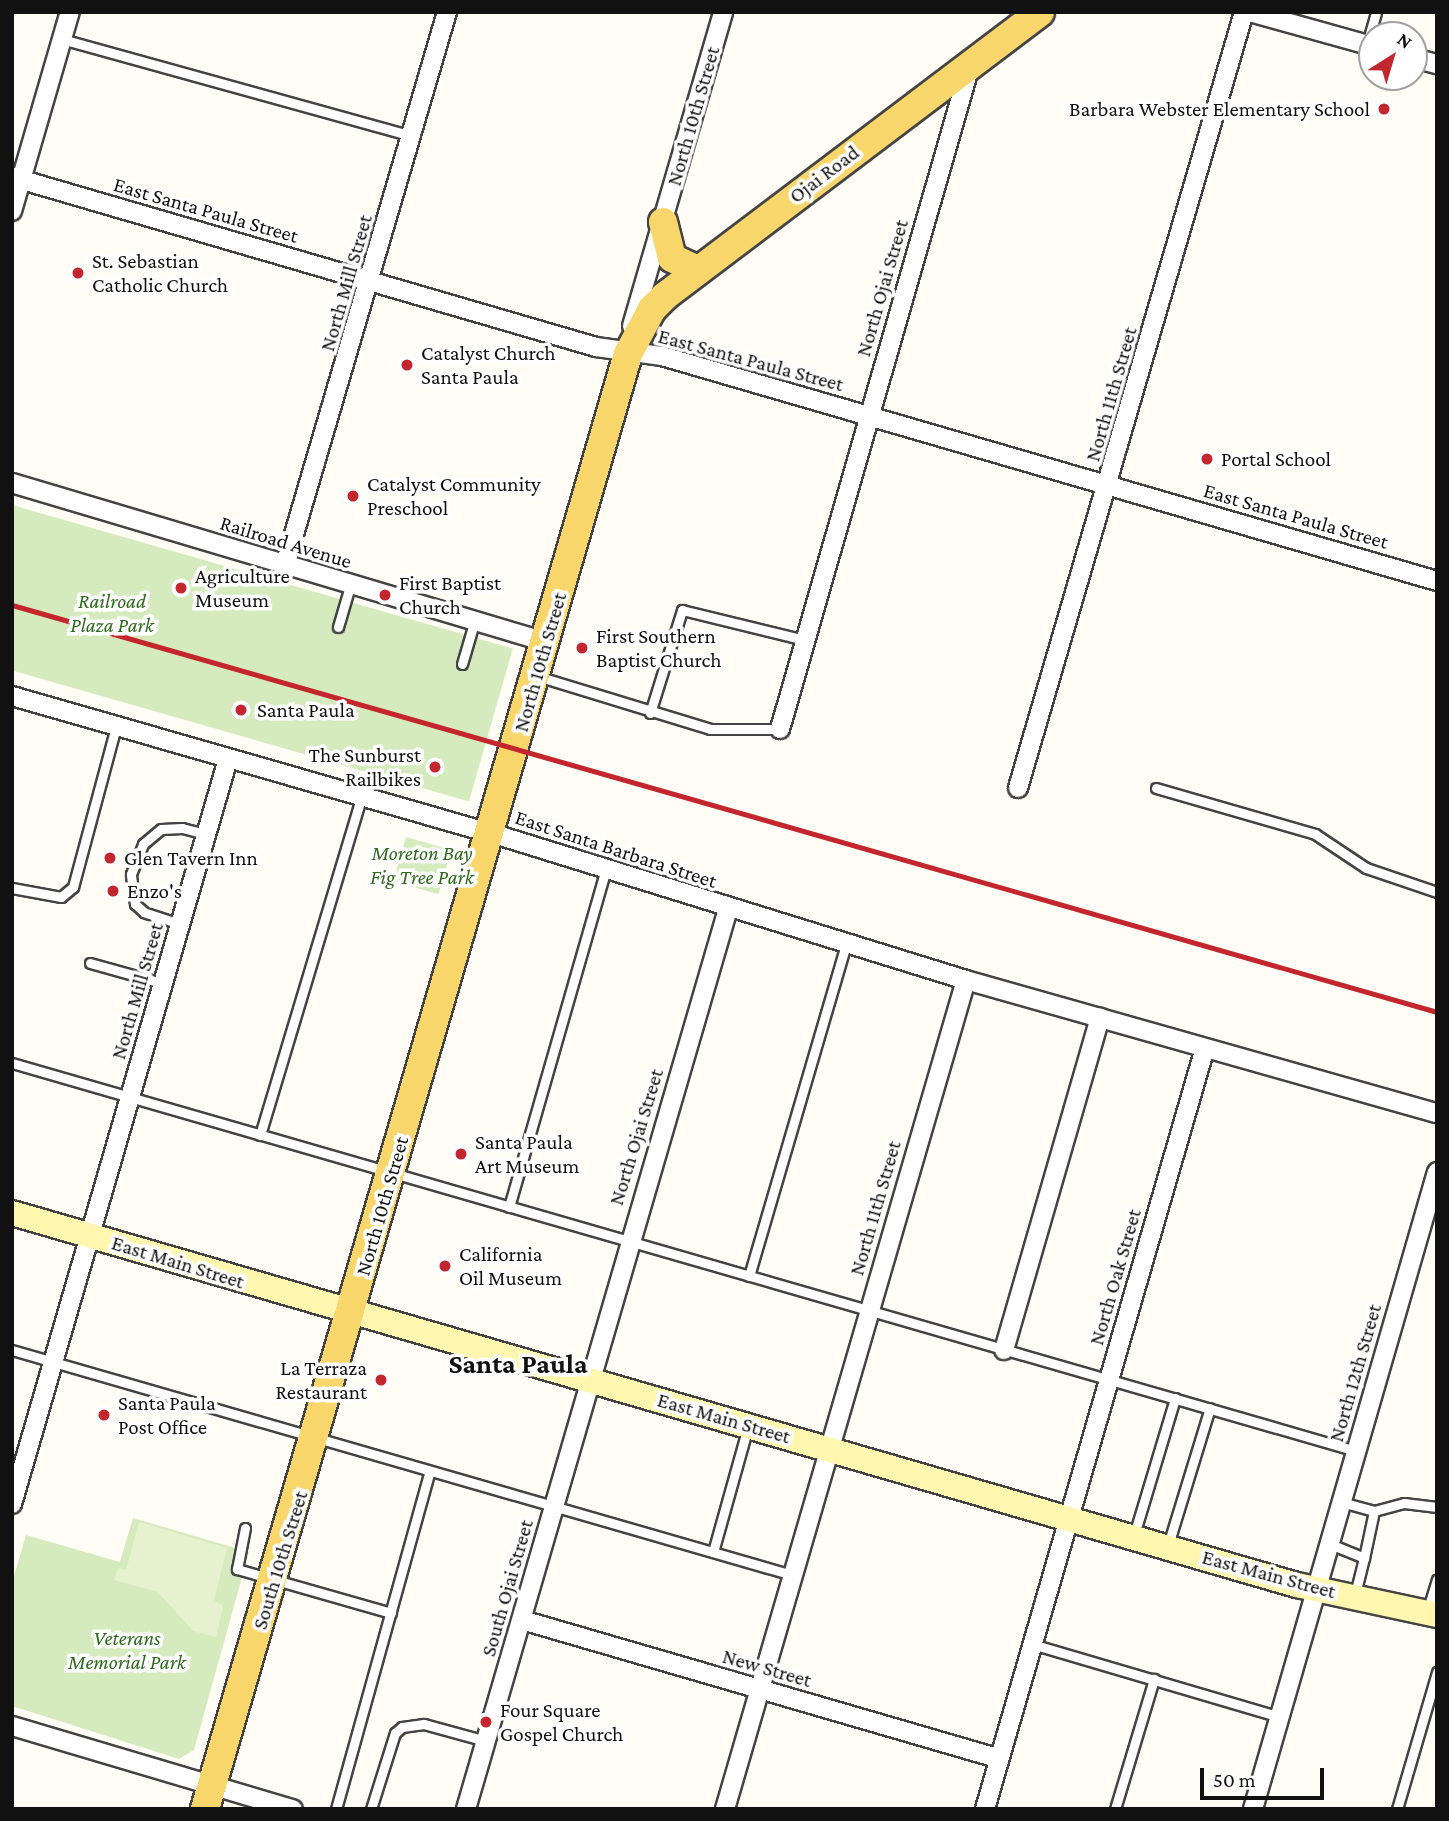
<!DOCTYPE html>
<style>
body{margin:0}
#map{position:relative;width:1449px;height:1821px;overflow:hidden;background:#fffdf5;font-family:"Crimson Pro",serif}
div>[style]{position:absolute}
[style*='--x']{left:calc(var(--x)*1px);top:calc(var(--y)*1px);width:calc(var(--w)*1px);rotate:calc(var(--a)*1deg)}
.green>*{inset:0;background:#d5ebbd;transform-origin:0 0}
.pitch>*{inset:0;background:#e6f2cf}
.roads{filter:drop-shadow(2px 0 #444) drop-shadow(-2px 0 #444) drop-shadow(0 2px #444) drop-shadow(0 -2px #444)}
.lane>*{height:9px;margin:-4.5px;padding:0 4.5px;transform-origin:4.5px;border-radius:4.5px;background:#fff}
.street>*{height:18px;margin:-9px;padding:0 9px;transform-origin:9px;border-radius:9px;background:#fff}
.secondary>*{height:24px;margin:-12px;padding:0 12px;transform-origin:12px;border-radius:12px;background:#fff6b0}
.primary>*{height:28px;margin:-14px;padding:0 14px;transform-origin:14px;border-radius:14px;background:#f9d66b}
.rail>*{height:5px;margin:-2.5px;padding:0 2.5px;transform-origin:2.5px;border-radius:2.5px;background:#c4262e}
.dots>*{width:19px;height:19px;translate:-50% -50%;box-sizing:border-box;border:4px solid #fff;border-radius:50%}
span{translate:-50% -50%;white-space:nowrap;text-align:center;line-height:1.15;-webkit-text-stroke:7px #fff;paint-order:stroke}
.poi-label{font-size:21px;color:#111}
.right{translate:-100% -50%;text-align:right}
.left{translate:0 -50%;text-align:left}
.street-label{font-size:21px;color:#111}
.park-label{font-size:21px;color:#2f6b1f;font-style:italic}
.district-label{font-size:28px;color:#111;font-weight:700}
.frame{position:absolute;inset:0;border:14px solid #111;pointer-events:none}
.north{position:absolute;left:1358px;top:21px;width:70px;height:70px;box-sizing:border-box;background:#fff;border:2px solid #a0a0a0;border-radius:50%;rotate:37deg;font-size:19px;font-weight:700;line-height:28px;text-align:center;color:#111}
.north::after{content:'';display:block;margin:auto;width:24px;height:32px;background:#c4262e;clip-path:polygon(50% 0,100% 100%,50% 72%,0 100%)}
.scale{position:absolute;left:1200px;top:1768px;width:124px;height:32px;box-sizing:border-box;border:4px solid #111;border-top:0;padding-left:9px;font-size:21px;line-height:24px;white-space:nowrap;color:#111;-webkit-text-stroke:5px #fff;paint-order:stroke}
</style>
<div id="map">
<div class="green">
<div style="left:12px;top:505px;width:521px;height:159px;rotate:16deg"></div>
<div style="left:406px;top:837px;width:47px;height:46px;rotate:16deg"></div>
<div style="clip-path:polygon(133px 1518px,249px 1552px,194px 1750px,179px 1759px,12px 1706px,12px 1583px,26px 1535px,120px 1562px)"></div>
</div>
<div class="pitch">
<div style="clip-path:polygon(139px 1522px,227px 1548px,214px 1600px,223px 1606px,216px 1637px,193px 1631px,158px 1592px,114px 1580px,118px 1568px,126px 1570px)"></div>
</div>
<div class="roads">
<div class="lane">
<div style="--x:62;--y:39;--w:362;--a:15.5"></div>
<div style="--x:1367;--y:44;--w:33;--a:-74"></div>
<div style="--x:338;--y:627;--w:43;--a:-73.7"></div>
<div style="--x:462;--y:664;--w:43;--a:-73.7"></div>
<div style="--x:537;--y:676;--w:181;--a:17"></div>
<div style="--x:710;--y:729;--w:70;--a:0"></div>
<div style="--x:650;--y:713;--w:108;--a:-72.7"></div>
<div style="--x:682;--y:610;--w:127;--a:13.7"></div>
<div style="--x:1156;--y:788;--w:166;--a:16.1"></div>
<div style="--x:1315;--y:834;--w:61;--a:33.7"></div>
<div style="--x:1366;--y:868;--w:75;--a:18.7"></div>
<div style="--x:12;--y:888;--w:50;--a:10.4"></div>
<div style="--x:61;--y:897;--w:16;--a:-40"></div>
<div style="--x:73;--y:887;--w:167;--a:-75"></div>
<div style="--x:180;--y:924;--w:38;--a:-162"></div>
<div style="--x:144;--y:912;--w:12;--a:-138"></div>
<div style="--x:135;--y:904;--w:30;--a:-98"></div>
<div style="--x:131;--y:874;--w:32;--a:-68"></div>
<div style="--x:143;--y:844;--w:23;--a:-40"></div>
<div style="--x:161;--y:829;--w:21;--a:-3"></div>
<div style="--x:182;--y:828;--w:25;--a:14"></div>
<div style="--x:90;--y:963;--w:75;--a:15.5"></div>
<div style="--x:12;--y:1063;--w:1399;--a:16.1"></div>
<div style="--x:260;--y:1135;--w:354;--a:-73.3"></div>
<div style="--x:509;--y:1207;--w:352;--a:-74"></div>
<div style="--x:749;--y:1276;--w:345;--a:-73.7"></div>
<div style="--x:12;--y:1350;--w:812;--a:16.09"></div>
<div style="--x:1341;--y:1502;--w:34;--a:15"></div>
<div style="--x:1374;--y:1511;--w:48;--a:102"></div>
<div style="--x:1374;--y:1511;--w:31;--a:-15"></div>
<div style="--x:1404;--y:1503;--w:33;--a:7"></div>
<div style="--x:245;--y:1528;--w:42;--a:101"></div>
<div style="--x:237;--y:1569;--w:160;--a:15.9"></div>
<div style="--x:1134;--y:1535;--w:143;--a:-73.3"></div>
<div style="--x:1330;--y:1544;--w:37;--a:22"></div>
<div style="--x:1364;--y:1558;--w:37;--a:104"></div>
<div style="--x:1168;--y:1545;--w:143;--a:-73"></div>
<div style="--x:713;--y:1552;--w:130;--a:-74.4"></div>
<div style="--x:1427;--y:1612;--w:34;--a:-73"></div>
<div style="--x:1032;--y:1644;--w:259;--a:16.4"></div>
<div style="--x:336;--y:1809;--w:351;--a:-74.5"></div>
<div style="--x:371;--y:1809;--w:80;--a:-72.5"></div>
<div style="--x:395;--y:1733;--w:9;--a:-41"></div>
<div style="--x:402;--y:1727;--w:22;--a:-8"></div>
<div style="--x:424;--y:1724;--w:64;--a:15.3"></div>
<div style="--x:1115;--y:1809;--w:136;--a:-73.3"></div>
<div style="--x:1397;--y:1809;--w:143;--a:-73.7"></div>
</div>
<div class="street">
<div style="--x:1250;--y:12;--w:127;--a:15.6"></div>
<div style="--x:1414;--y:58;--w:24;--a:15"></div>
<div style="--x:12;--y:177;--w:608;--a:16.23"></div>
<div style="--x:596;--y:347;--w:67;--a:7.8"></div>
<div style="--x:662;--y:356;--w:807;--a:16.19"></div>
<div style="--x:12;--y:211;--w:207;--a:-73.8"></div>
<div style="--x:632;--y:326;--w:327;--a:-73.8"></div>
<div style="--x:12;--y:483;--w:557;--a:16.58"></div>
<div style="--x:285;--y:565;--w:576;--a:-73.67"></div>
<div style="--x:12;--y:696;--w:498;--a:16"></div>
<div style="--x:491;--y:833;--w:497;--a:17.2"></div>
<div style="--x:966;--y:980;--w:489;--a:15.8"></div>
<div style="--x:780;--y:729;--w:690;--a:-74.01"></div>
<div style="--x:1018;--y:788;--w:808;--a:-73.76"></div>
<div style="--x:1004;--y:1350;--w:346;--a:-73.9"></div>
<div style="--x:12;--y:1504;--w:776;--a:-73.83"></div>
<div style="--x:522;--y:1620;--w:497;--a:16.2"></div>
<div style="--x:12;--y:1726;--w:293;--a:16.5"></div>
<div style="--x:466;--y:1809;--w:937;--a:-73.77"></div>
<div style="--x:725;--y:1809;--w:863;--a:-73.79"></div>
<div style="--x:985;--y:1809;--w:792;--a:-73.88"></div>
<div style="--x:1253;--y:1809;--w:663;--a:-73.89"></div>
</div>
<div class="secondary">
<div style="--x:12;--y:1213;--w:1338;--a:16.15"></div>
<div style="--x:1297;--y:1585;--w:143;--a:12.1"></div>
</div>
<div class="primary">
<div style="--x:663;--y:222;--w:37;--a:76"></div>
<div style="--x:672;--y:258;--w:29;--a:25"></div>
<div style="--x:205;--y:1809;--w:1515;--a:-73.79"></div>
<div style="--x:628;--y:354;--w:51;--a:-61.9"></div>
<div style="--x:652;--y:309;--w:18;--a:-45"></div>
<div style="--x:665;--y:296;--w:470;--a:-37.1"></div>
</div>
</div>
<div class="rail">
<div style="--x:12;--y:605;--w:1482;--a:15.94"></div>
</div>
<div class="dots">
<div style="left:1384px;top:109px;background:#c4262e"></div>
<div style="left:78px;top:273px;background:#c4262e"></div>
<div style="left:407px;top:365px;background:#c4262e"></div>
<div style="left:1207px;top:459px;background:#c4262e"></div>
<div style="left:353px;top:496px;background:#c4262e"></div>
<div style="left:181px;top:588px;background:#c4262e"></div>
<div style="left:385px;top:595px;background:#c4262e"></div>
<div style="left:582px;top:648px;background:#c4262e"></div>
<div style="left:241px;top:710px;background:#c4262e"></div>
<div style="left:435px;top:767px;background:#c4262e"></div>
<div style="left:110px;top:858px;background:#c4262e"></div>
<div style="left:113px;top:891px;background:#c4262e"></div>
<div style="left:461px;top:1154px;background:#c4262e"></div>
<div style="left:445px;top:1266px;background:#c4262e"></div>
<div style="left:381px;top:1380px;background:#c4262e"></div>
<div style="left:104px;top:1415px;background:#c4262e"></div>
<div style="left:486px;top:1722px;background:#c4262e"></div>
</div>
<div class="poi-label">
<span class="right" style="left:1370px;top:109px">Barbara Webster Elementary School</span>
<span class="left" style="left:92px;top:273px">St. Sebastian<br>Catholic Church</span>
<span class="left" style="left:421px;top:365px">Catalyst Church<br>Santa Paula</span>
<span class="left" style="left:1221px;top:459px">Portal School</span>
<span class="left" style="left:367px;top:496px">Catalyst Community<br>Preschool</span>
<span class="left" style="left:195px;top:588px">Agriculture<br>Museum</span>
<span class="left" style="left:399px;top:595px">First Baptist<br>Church</span>
<span class="left" style="left:596px;top:648px">First Southern<br>Baptist Church</span>
<span class="left" style="left:257px;top:710px">Santa Paula</span>
<span class="right" style="left:421px;top:767px">The Sunburst<br>Railbikes</span>
<span class="left" style="left:124px;top:858px">Glen Tavern Inn</span>
<span class="left" style="left:127px;top:891px">Enzo's</span>
<span class="left" style="left:475px;top:1154px">Santa Paula<br>Art Museum</span>
<span class="left" style="left:459px;top:1266px">California<br>Oil Museum</span>
<span class="right" style="left:367px;top:1380px">La Terraza<br>Restaurant</span>
<span class="left" style="left:118px;top:1415px">Santa Paula<br>Post Office</span>
<span class="left" style="left:500px;top:1722px">Four Square<br>Gospel Church</span>
</div>
<div class="street-label">
<span style="left:693px;top:116px;rotate:-74deg">North 10th Street</span>
<span style="left:824px;top:174px;rotate:-37deg">Ojai Road</span>
<span style="left:206px;top:210px;rotate:16deg">East Santa Paula Street</span>
<span style="left:346px;top:283px;rotate:-74deg">North Mill Street</span>
<span style="left:882px;top:288px;rotate:-74deg">North Ojai Street</span>
<span style="left:751px;top:360px;rotate:15deg">East Santa Paula Street</span>
<span style="left:1111px;top:394px;rotate:-74deg">North 11th Street</span>
<span style="left:1296px;top:516px;rotate:16deg">East Santa Paula Street</span>
<span style="left:286px;top:542px;rotate:17deg">Railroad Avenue</span>
<span style="left:540px;top:662px;rotate:-74deg">North 10th Street</span>
<span style="left:616px;top:849px;rotate:18deg">East Santa Barbara Street</span>
<span style="left:137px;top:991px;rotate:-74deg">North Mill Street</span>
<span style="left:636px;top:1137px;rotate:-73deg">North Ojai Street</span>
<span style="left:382px;top:1206px;rotate:-74deg">North 10th Street</span>
<span style="left:875px;top:1208px;rotate:-74deg">North 11th Street</span>
<span style="left:178px;top:1262px;rotate:17deg">East Main Street</span>
<span style="left:1115px;top:1277px;rotate:-74deg">North Oak Street</span>
<span style="left:1355px;top:1373px;rotate:-74deg">North 12th Street</span>
<span style="left:724px;top:1418px;rotate:16deg">East Main Street</span>
<span style="left:280px;top:1560px;rotate:-73deg">South 10th Street</span>
<span style="left:1269px;top:1574px;rotate:15deg">East Main Street</span>
<span style="left:507px;top:1588px;rotate:-74deg">South Ojai Street</span>
<span style="left:767px;top:1668px;rotate:16deg">New Street</span>
</div>
<div class="park-label">
<span style="left:112px;top:613px">Railroad<br>Plaza Park</span>
<span style="left:422px;top:865px">Moreton Bay<br>Fig Tree Park</span>
<span style="left:127px;top:1650px">Veterans<br>Memorial Park</span>
</div>
<div class="district-label">
<span style="left:518px;top:1364px">Santa Paula</span>
</div>
<div class="frame"></div>
<div class="north">N</div>
<div class="scale">50 m</div>
</div>
